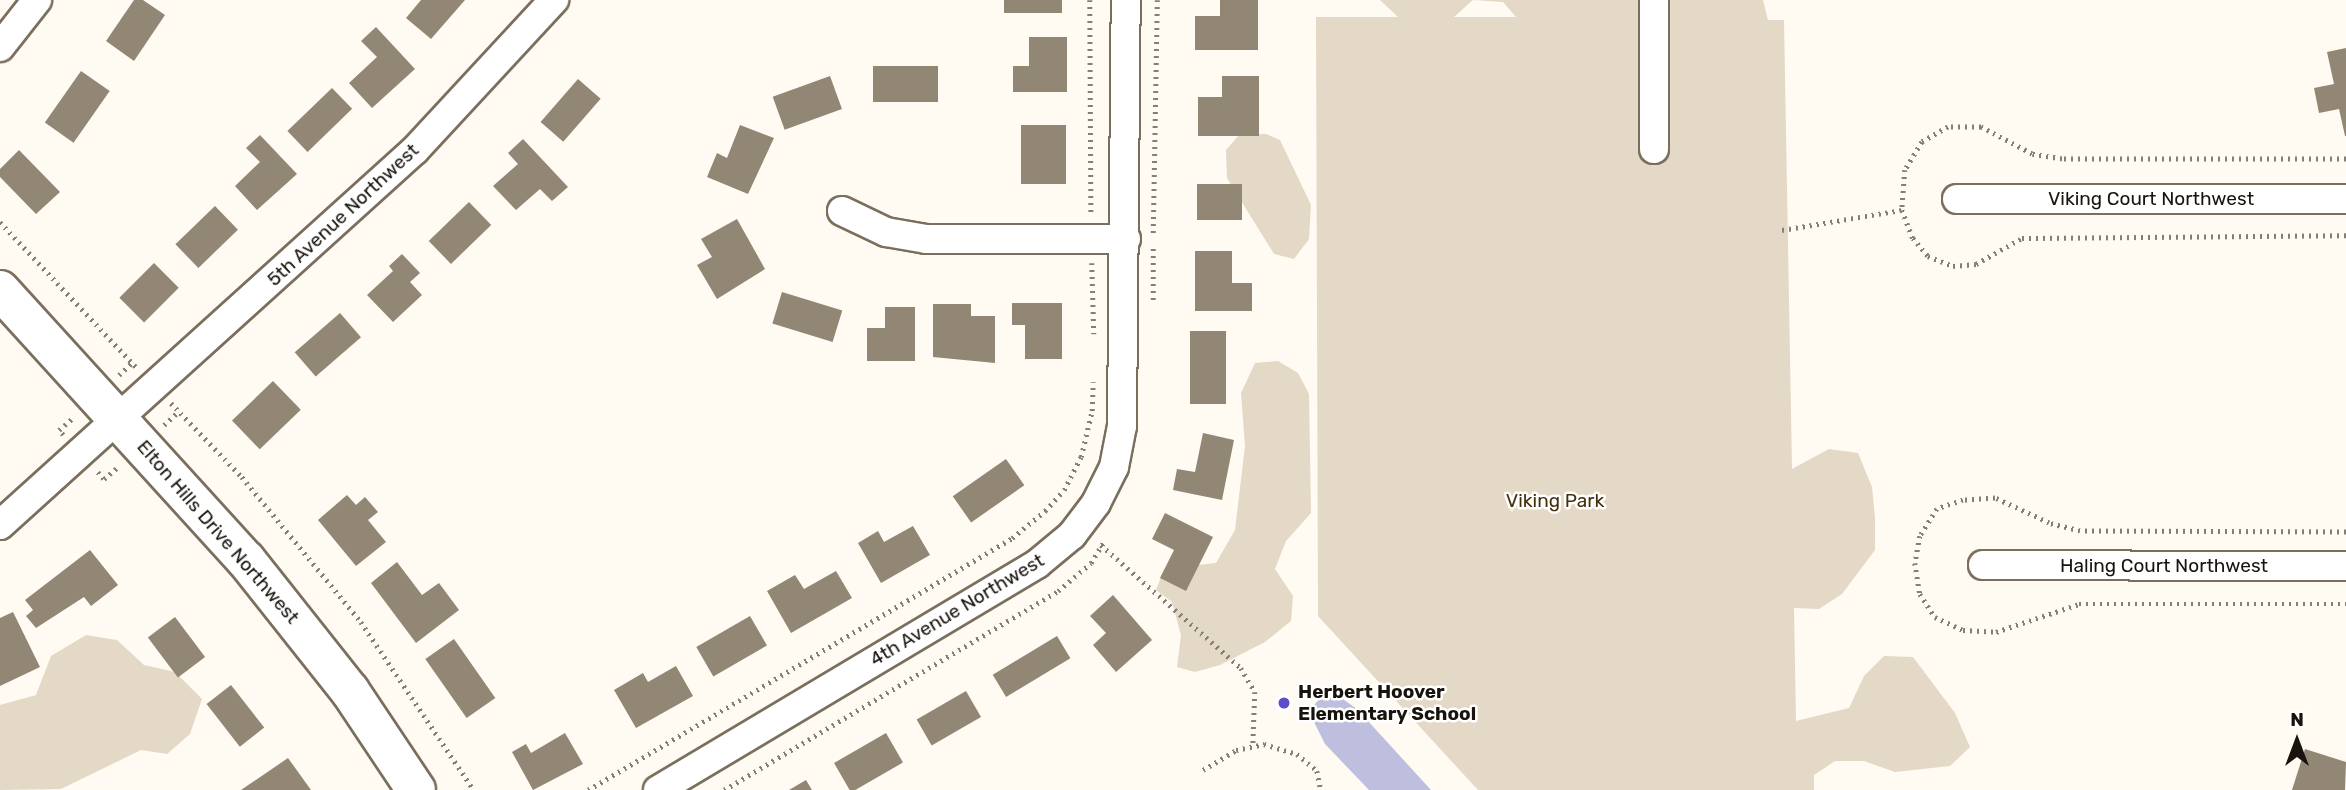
<!DOCTYPE html>
<style>
body{margin:0}
#map{position:relative;width:2346px;height:790px;overflow:hidden;background:#fffaf2;font-family:Rubik,sans-serif}
div>[style]{position:absolute}
[style*='--x']{left:calc(var(--x)*1px);top:calc(var(--y)*1px);width:calc(var(--w)*1px);rotate:calc(var(--a)*1deg)}
.green>*{inset:0;background:#e4d8c6}
.water>*{inset:0;background:#bebfdf}
.building>*{inset:0;background:#928674;transform-origin:0 0}
.path>*{height:4.5px;margin-top:-2.25px;transform-origin:0;background:repeating-linear-gradient(90deg,#837f77 0 2px,transparent 0 7px)}
.roads{filter:drop-shadow(2px 0 #7a6f5d) drop-shadow(-2px 0 #7a6f5d) drop-shadow(0 2px #7a6f5d) drop-shadow(0 -2px #7a6f5d)}
.minor>*{height:28px;margin:-14px;padding:0 14px;transform-origin:14px;border-radius:14px;background:#fff}
.secondary>*{height:38px;margin:-19px;padding:0 19px;transform-origin:19px;border-radius:19px;background:#fff}
.dots>*{width:19px;height:19px;translate:-50% -50%;box-sizing:border-box;border:4px solid #fff;border-radius:50%}
span{translate:-50% -50%;white-space:nowrap;text-align:center;line-height:1.15;-webkit-text-stroke:5px #fff;paint-order:stroke}
.street-label{font-size:19px;color:#18140d}
.park-label{font-size:19px;color:#44300a}
.poi-label{font-size:19px;color:#18140d;font-weight:700}
.left{translate:0 -50%;text-align:left}
.north{position:absolute;left:2262px;top:706px;width:70px;height:70px;-webkit-text-stroke:5px #fff;paint-order:stroke;rotate:0deg;font-size:19px;font-weight:700;line-height:28px;text-align:center;color:#18140d}
.north::after{content:'';display:block;margin:auto;width:24px;height:32px;background:#18140d;clip-path:polygon(50% 0,100% 100%,50% 72%,0 100%)}
</style>
<div id="map">
<div class="green">
<div style="clip-path:polygon(evenodd,1380px 0,1763px 0,1768px 20px,1784px 20px,1792px 469px,1829px 449px,1858px 453px,1872px 487px,1875px 517px,1875px 550px,1842px 594px,1819px 609px,1794px 608px,1796px 721px,1849px 708px,1864px 676px,1884px 656px,1913px 657px,1955px 713px,1970px 747px,1950px 766px,1895px 772px,1864px 761px,1835px 761px,1814px 775px,1814px 790px,1478px 790px,1318px 616px,1316px 17px,1398px 17px,1380px 0,1473px 0,1503px 2px,1516px 17px,1454px 17px,1473px 0)"></div>
<div style="clip-path:polygon(1266px 134px,1280px 140px,1311px 205px,1309px 239px,1294px 259px,1274px 254px,1227px 178px,1226px 150px,1239px 135px)"></div>
<div style="clip-path:polygon(1278px 361px,1298px 373px,1309px 394px,1311px 513px,1286px 541px,1275px 569px,1293px 596px,1291px 621px,1265px 642px,1220px 665px,1195px 672px,1177px 667px,1181px 635px,1172px 602px,1156px 590px,1164px 569px,1216px 563px,1235px 530px,1245px 446px,1241px 393px,1255px 363px)"></div>
<div style="clip-path:polygon(86px 635px,117px 640px,144px 665px,175px 672px,202px 699px,190px 734px,167px 754px,141px 750px,61px 789px,0 790px,0 705px,36px 695px,51px 656px)"></div>
</div>
<div class="water">
<div style="clip-path:polygon(1321px 697px,1340px 697px,1357px 709px,1431px 790px,1369px 790px,1325px 744px,1314px 722px,1309px 711px)"></div>
</div>
<div class="building">
<div style="clip-path:polygon(134px 0,143px 0,165px 15px,134px 61px,106px 41px)"></div>
<div style="clip-path:polygon(421px 0,465px 0,431px 39px,406px 18px)"></div>
<div style="left:1004px;top:0;width:58px;height:13px"></div>
<div style="clip-path:polygon(1220px 0,1258px 0,1258px 50px,1195px 50px,1195px 16px,1220px 16px)"></div>
<div style="clip-path:polygon(376px 27px,415px 69px,372px 108px,349px 83px,377px 57px,361px 41px)"></div>
<div style="clip-path:polygon(1029px 37px,1067px 37px,1067px 92px,1013px 92px,1013px 66px,1029px 66px)"></div>
<div style="clip-path:polygon(2346px 48px,2346px 136px,2345px 136px,2339px 109px,2319px 113px,2314px 88px,2334px 84px,2327px 52px)"></div>
<div style="left:873px;top:66px;width:65px;height:36px"></div>
<div style="left:81px;top:71px;width:35px;height:63px;rotate:35deg"></div>
<div style="left:830px;top:76px;width:35px;height:61px;rotate:70deg"></div>
<div style="clip-path:polygon(1222px 76px,1259px 76px,1259px 136px,1198px 136px,1198px 97px,1222px 97px)"></div>
<div style="left:578px;top:79px;width:30px;height:57px;rotate:41deg"></div>
<div style="left:332px;top:88px;width:29px;height:62px;rotate:46deg"></div>
<div style="clip-path:polygon(740px 125px,774px 138px,748px 194px,707px 177px,717px 153px,727px 158px)"></div>
<div style="left:1021px;top:125px;width:45px;height:59px"></div>
<div style="clip-path:polygon(260px 135px,297px 174px,257px 210px,235px 186px,260px 162px,246px 148px)"></div>
<div style="clip-path:polygon(523px 139px,568px 187px,552px 201px,540px 189px,516px 210px,493px 186px,518px 164px,508px 153px)"></div>
<div style="clip-path:polygon(19px 150px,60px 192px,36px 214px,0 177px,0 169px)"></div>
<div style="left:1197px;top:184px;width:45px;height:36px"></div>
<div style="left:469px;top:202px;width:32px;height:56px;rotate:46deg"></div>
<div style="left:215px;top:206px;width:33px;height:55px;rotate:46deg"></div>
<div style="clip-path:polygon(737px 219px,765px 269px,717px 299px,697px 265px,712px 257px,701px 239px)"></div>
<div style="clip-path:polygon(1195px 251px,1232px 251px,1232px 283px,1252px 283px,1252px 311px,1195px 311px)"></div>
<div style="clip-path:polygon(402px 254px,420px 273px,410px 282px,422px 295px,393px 322px,367px 295px,393px 271px,389px 266px)"></div>
<div style="left:154px;top:263px;width:35px;height:49px;rotate:45deg"></div>
<div style="left:782px;top:292px;width:63px;height:33px;rotate:17deg"></div>
<div style="clip-path:polygon(1012px 303px,1062px 303px,1062px 359px,1025px 359px,1025px 325px,1012px 325px)"></div>
<div style="clip-path:polygon(933px 304px,971px 304px,971px 316px,995px 316px,995px 363px,933px 357px)"></div>
<div style="clip-path:polygon(885px 307px,915px 307px,915px 361px,867px 361px,867px 328px,885px 328px)"></div>
<div style="left:340px;top:313px;width:32px;height:60px;rotate:49deg"></div>
<div style="left:1190px;top:331px;width:36px;height:73px"></div>
<div style="left:273px;top:381px;width:40px;height:57px;rotate:46deg"></div>
<div style="clip-path:polygon(1203px 433px,1234px 440px,1222px 500px,1173px 490px,1177px 469px,1195px 472px)"></div>
<div style="left:1006px;top:459px;width:32px;height:65px;rotate:55deg"></div>
<div style="clip-path:polygon(347px 495px,356px 505px,365px 497px,378px 512px,368px 520px,386px 542px,356px 566px,318px 520px)"></div>
<div style="clip-path:polygon(1165px 513px,1213px 537px,1186px 591px,1160px 578px,1174px 550px,1152px 539px)"></div>
<div style="clip-path:polygon(913px 526px,930px 555px,881px 583px,858px 543px,878px 531px,884px 542px)"></div>
<div style="clip-path:polygon(90px 550px,118px 585px,91px 606px,84px 597px,36px 628px,26px 616px,33px 610px,25px 600px)"></div>
<div style="clip-path:polygon(397px 562px,422px 595px,439px 583px,459px 610px,416px 643px,371px 583px)"></div>
<div style="clip-path:polygon(836px 571px,852px 598px,791px 633px,767px 591px,795px 575px,804px 589px)"></div>
<div style="clip-path:polygon(1113px 595px,1152px 640px,1116px 672px,1093px 645px,1106px 633px,1090px 616px)"></div>
<div style="clip-path:polygon(13px 612px,40px 667px,0 686px,0 618px)"></div>
<div style="left:750px;top:616px;width:34px;height:62px;rotate:60deg"></div>
<div style="left:175px;top:617px;width:50px;height:34px;rotate:53deg"></div>
<div style="left:1057px;top:636px;width:26px;height:75px;rotate:59deg"></div>
<div style="left:454px;top:639px;width:72px;height:35px;rotate:55deg"></div>
<div style="clip-path:polygon(676px 666px,693px 696px,636px 728px,614px 690px,643px 673px,648px 682px)"></div>
<div style="left:231px;top:685px;width:54px;height:31px;rotate:52deg"></div>
<div style="left:966px;top:691px;width:30px;height:57px;rotate:60deg"></div>
<div style="clip-path:polygon(565px 733px,583px 764px,533px 790px,512px 752px,526px 744px,531px 753px)"></div>
<div style="left:886px;top:733px;width:34px;height:60px;rotate:60deg"></div>
<div style="clip-path:polygon(2305px 749px,2346px 762px,2345px 790px,2292px 790px)"></div>
<div style="clip-path:polygon(288px 758px,311px 790px,241px 790px)"></div>
<div style="clip-path:polygon(806px 780px,812px 790px,789px 790px)"></div>
</div>
<div class="path">
<div style="--x:1090;--y:0;--w:215;--a:89.7"></div>
<div style="--x:2346;--y:159;--w:284;--a:180"></div>
<div style="--x:2062;--y:159;--w:30;--a:-171"></div>
<div style="--x:2032;--y:154;--w:58;--a:-152.1"></div>
<div style="--x:1981;--y:127;--w:33;--a:180"></div>
<div style="--x:1948;--y:127;--w:30;--a:150"></div>
<div style="--x:1922;--y:142;--w:33;--a:121"></div>
<div style="--x:1905;--y:170;--w:40;--a:94.3"></div>
<div style="--x:1902;--y:210;--w:30;--a:69"></div>
<div style="--x:1913;--y:238;--w:23;--a:50"></div>
<div style="--x:1928;--y:256;--w:27;--a:22"></div>
<div style="--x:1953;--y:266;--w:23;--a:-5"></div>
<div style="--x:1976;--y:264;--w:53;--a:-29.5"></div>
<div style="--x:2022;--y:238;--w:324;--a:-0.5"></div>
<div style="--x:0;--y:222;--w:199;--a:46.8"></div>
<div style="--x:1782;--y:230;--w:122;--a:-9.5"></div>
<div style="--x:1153;--y:233;--w:233;--a:-89"></div>
<div style="--x:1092;--y:263;--w:71;--a:88.4"></div>
<div style="--x:1153;--y:300;--w:55;--a:-90"></div>
<div style="--x:119;--y:375;--w:18;--a:-43"></div>
<div style="--x:171;--y:403;--w:103;--a:46.2"></div>
<div style="--x:242;--y:477;--w:188;--a:50.6"></div>
<div style="--x:361;--y:622;--w:202;--a:56.1"></div>
<div style="--x:164;--y:425;--w:21;--a:-43"></div>
<div style="--x:63;--y:435;--w:6;--a:-129"></div>
<div style="--x:59;--y:430;--w:20;--a:-41"></div>
<div style="--x:98;--y:472;--w:9;--a:49"></div>
<div style="--x:104;--y:479;--w:20;--a:-41"></div>
<div style="--x:2346;--y:532;--w:266;--a:-179.8"></div>
<div style="--x:2080;--y:531;--w:32;--a:-166"></div>
<div style="--x:2049;--y:523;--w:60;--a:-155.2"></div>
<div style="--x:1995;--y:498;--w:32;--a:176"></div>
<div style="--x:1963;--y:500;--w:28;--a:161"></div>
<div style="--x:1937;--y:509;--w:32;--a:122"></div>
<div style="--x:1920;--y:536;--w:27;--a:100"></div>
<div style="--x:1915;--y:563;--w:31;--a:81"></div>
<div style="--x:1920;--y:594;--w:27;--a:57"></div>
<div style="--x:1935;--y:617;--w:31;--a:25"></div>
<div style="--x:1963;--y:630;--w:33;--a:3"></div>
<div style="--x:1996;--y:632;--w:88;--a:-18.6"></div>
<div style="--x:2079;--y:604;--w:267;--a:0"></div>
<div style="--x:1101;--y:545;--w:186;--a:41.3"></div>
<div style="--x:1241;--y:668;--w:28;--a:60"></div>
<div style="--x:1255;--y:692;--w:54;--a:92.1"></div>
<div style="--x:1203;--y:770;--w:39;--a:-31"></div>
<div style="--x:1236;--y:750;--w:29;--a:-12"></div>
<div style="--x:1264;--y:744;--w:34;--a:17"></div>
<div style="--x:1297;--y:754;--w:26;--a:40"></div>
<div style="--x:1317;--y:771;--w:19;--a:78"></div>
<div style="--x:588;--y:790;--w:493;--a:-30.7"></div>
<div style="--x:1012;--y:538;--w:43;--a:-39.3"></div>
<div style="--x:1045;--y:511;--w:28;--a:-48"></div>
<div style="--x:1064;--y:490;--w:37;--a:-63"></div>
<div style="--x:1081;--y:457;--w:47;--a:-76.6"></div>
<div style="--x:1092;--y:411;--w:29;--a:-88"></div>
<div style="--x:724;--y:790;--w:389;--a:-30.8"></div>
<div style="--x:1058;--y:591;--w:43;--a:-40.3"></div>
<div style="--x:1091;--y:563;--w:26;--a:-59"></div>
</div>
<div class="roads">
<div class="minor">
<div style="--x:0;--y:47;--w:60;--a:-51.8"></div>
<div style="--x:1654;--y:149;--w:149;--a:-90"></div>
<div style="--x:1957;--y:199;--w:389;--a:0"></div>
<div style="--x:842;--y:211;--w:49;--a:25.5"></div>
<div style="--x:886;--y:232;--w:41;--a:9.9"></div>
<div style="--x:926;--y:239;--w:200;--a:0"></div>
<div style="--x:0;--y:525;--w:559;--a:-42.1"></div>
<div style="--x:415;--y:150;--w:205;--a:-47.2"></div>
<div style="--x:1983;--y:565;--w:363;--a:0.2"></div>
<div style="--x:658;--y:790;--w:441;--a:-30.8"></div>
<div style="--x:1037;--y:564;--w:45;--a:-39.6"></div>
<div style="--x:1072;--y:535;--w:40;--a:-53"></div>
<div style="--x:1096;--y:503;--w:40;--a:-63.4"></div>
<div style="--x:1114;--y:467;--w:42;--a:-79"></div>
<div style="--x:1122;--y:426;--w:426;--a:-89.5"></div>
</div>
<div class="secondary">
<div style="--x:0;--y:290;--w:365;--a:47.7"></div>
<div style="--x:246;--y:560;--w:167;--a:51.6"></div>
<div style="--x:350;--y:691;--w:119;--a:56.3"></div>
</div>
</div>
<div class="dots">
<div style="left:1284px;top:703px;background:#5d4dc6"></div>
</div>
<div class="street-label">
<span style="left:2151px;top:199px">Viking Court Northwest</span>
<span style="left:343px;top:215px;rotate:-43deg">5th Avenue Northwest</span>
<span style="left:218px;top:532px;rotate:49deg">Elton Hills Drive Northwest</span>
<span style="left:2164px;top:566px">Haling Court Northwest</span>
<span style="left:957px;top:610px;rotate:-31deg">4th Avenue Northwest</span>
</div>
<div class="park-label">
<span style="left:1555px;top:501px">Viking Park</span>
</div>
<div class="poi-label">
<span class="left" style="left:1298px;top:703px">Herbert Hoover<br>Elementary School</span>
</div>
<div class="north">N</div>
</div>
